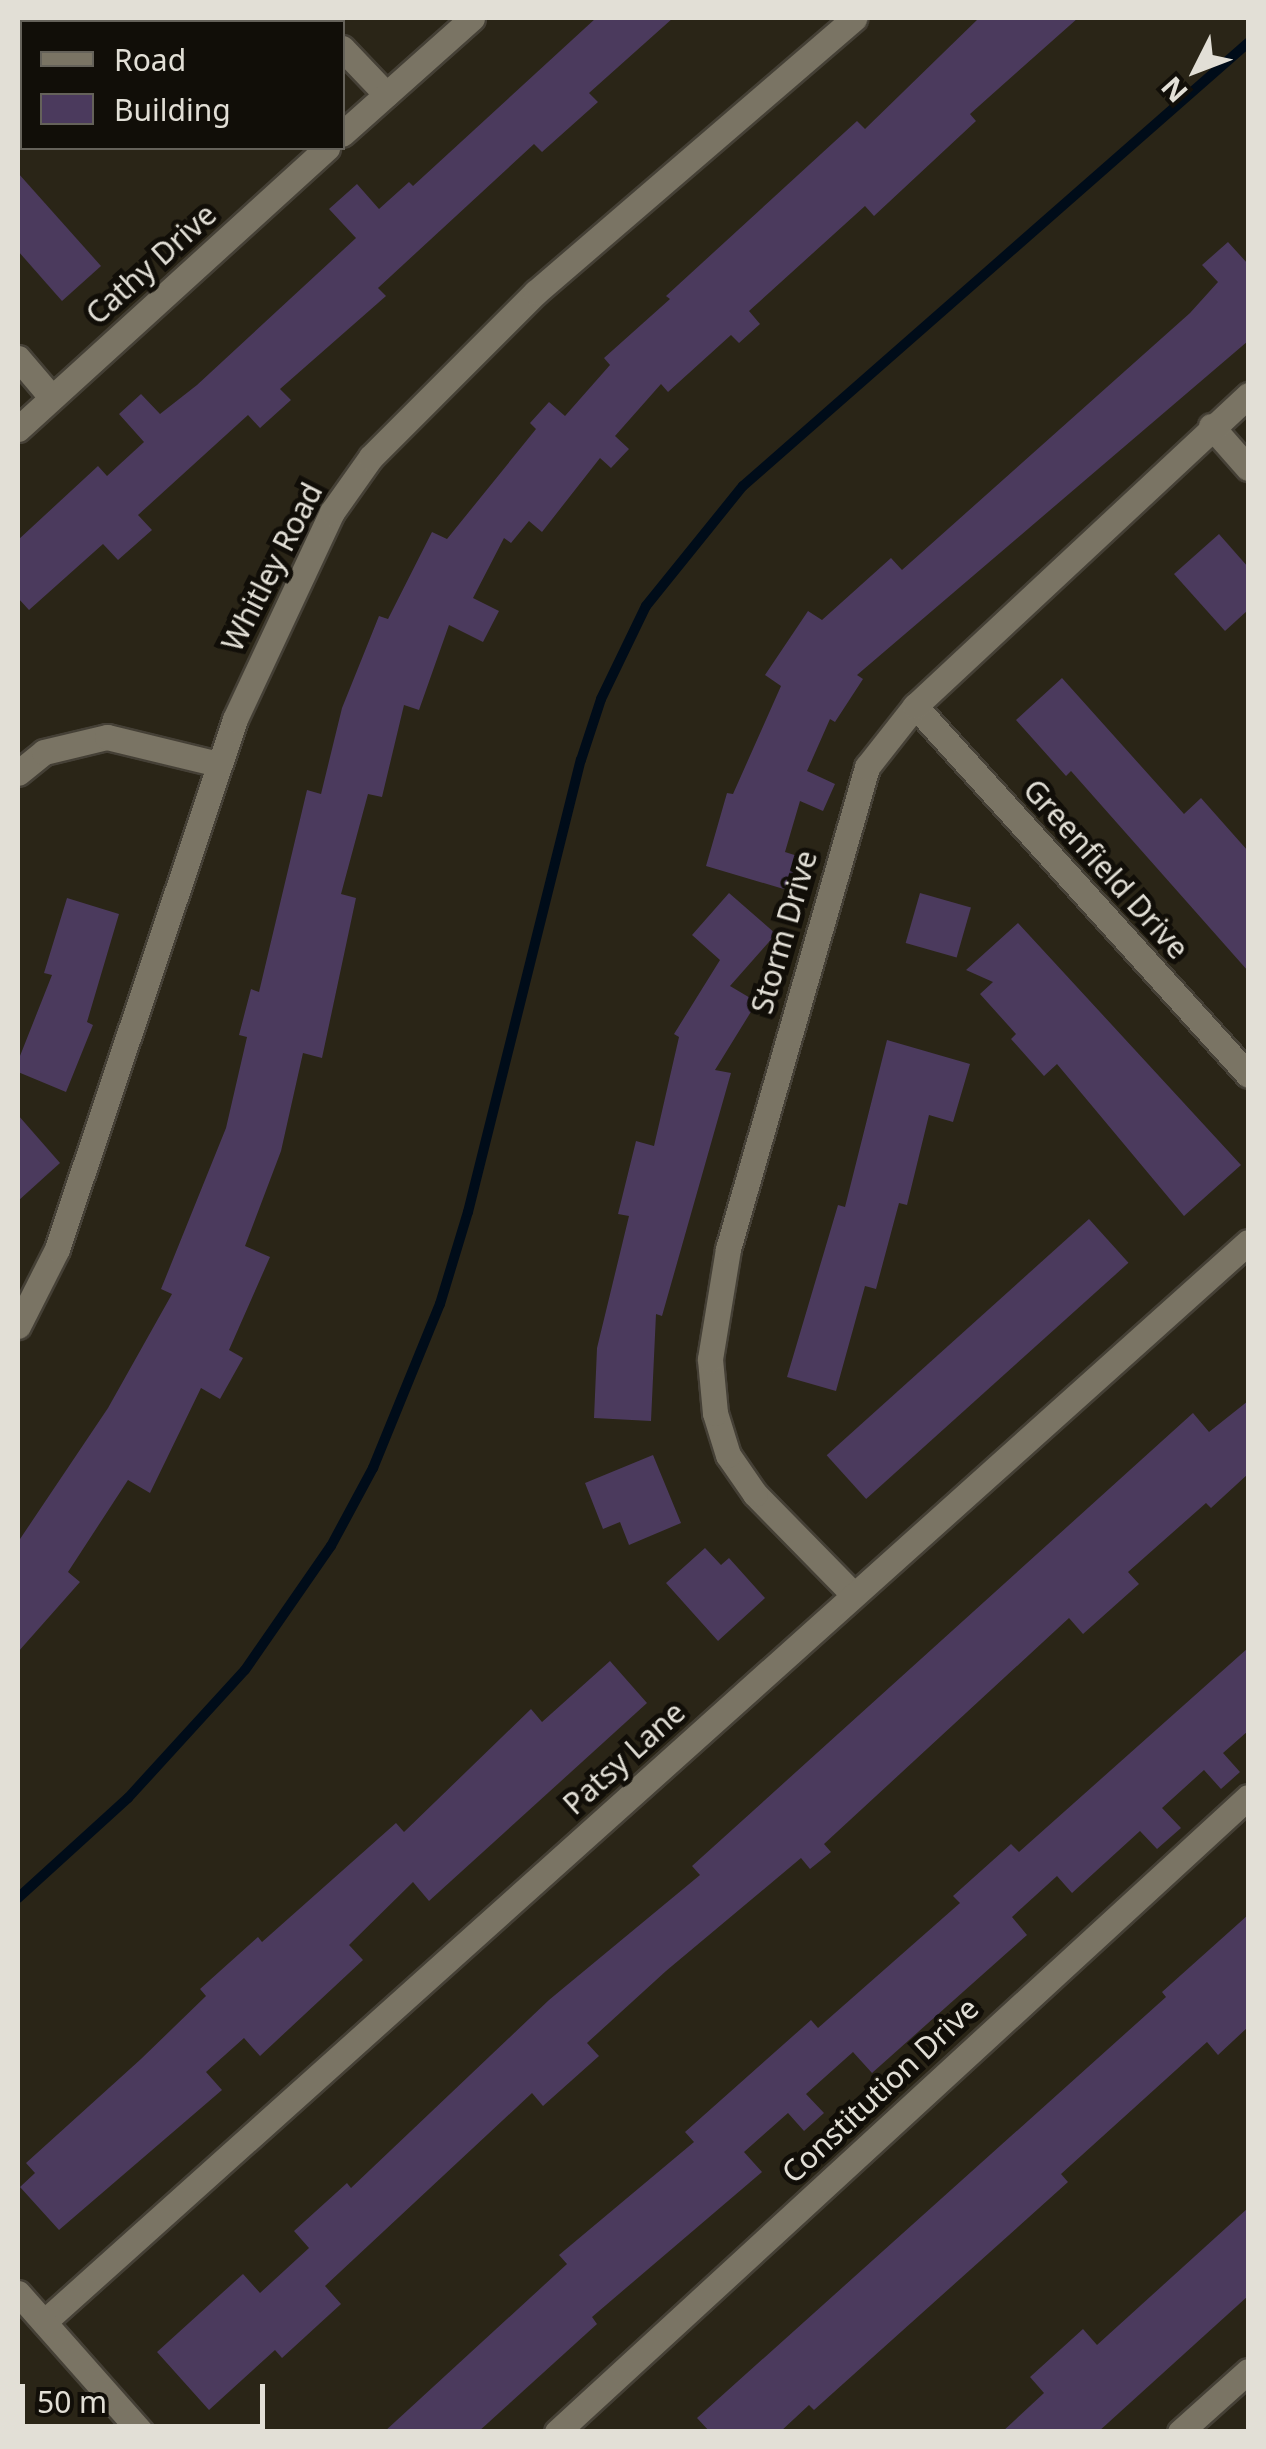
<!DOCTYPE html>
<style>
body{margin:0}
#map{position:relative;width:1266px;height:2449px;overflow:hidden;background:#2a2517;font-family:"Noto Sans",sans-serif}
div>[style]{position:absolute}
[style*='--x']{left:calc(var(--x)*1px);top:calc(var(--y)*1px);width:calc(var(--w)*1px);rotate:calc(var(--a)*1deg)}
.stream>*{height:10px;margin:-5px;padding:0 5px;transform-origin:5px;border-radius:5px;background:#000c19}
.building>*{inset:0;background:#4b3a5d;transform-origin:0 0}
.roads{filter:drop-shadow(2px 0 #454036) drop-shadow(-2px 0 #454036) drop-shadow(0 2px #454036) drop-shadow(0 -2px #454036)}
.minor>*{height:25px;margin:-12.5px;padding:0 12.5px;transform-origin:12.5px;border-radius:12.5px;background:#7a7464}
.tertiary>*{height:25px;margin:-12.5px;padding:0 12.5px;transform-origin:12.5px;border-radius:12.5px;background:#7a7464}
span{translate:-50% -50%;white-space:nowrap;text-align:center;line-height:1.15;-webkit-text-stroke:10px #110e08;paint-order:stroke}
.street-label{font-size:30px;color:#e2dfd6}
.frame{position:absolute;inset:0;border:20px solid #e2dfd6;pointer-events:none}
.legend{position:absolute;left:20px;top:20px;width:325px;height:130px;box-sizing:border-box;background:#110e08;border:2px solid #65625a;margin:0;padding:12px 18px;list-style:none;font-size:30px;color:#e2dfd6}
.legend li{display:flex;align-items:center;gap:20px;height:50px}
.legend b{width:50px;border:2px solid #65625a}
.north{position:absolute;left:1146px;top:20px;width:100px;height:100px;-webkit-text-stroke:8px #110e08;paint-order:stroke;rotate:228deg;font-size:28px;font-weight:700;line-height:40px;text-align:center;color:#e2dfd6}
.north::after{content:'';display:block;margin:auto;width:35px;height:45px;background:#e2dfd6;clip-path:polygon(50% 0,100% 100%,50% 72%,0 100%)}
.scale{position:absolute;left:20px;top:2384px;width:245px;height:45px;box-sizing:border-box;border:5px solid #e2dfd6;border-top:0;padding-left:12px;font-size:30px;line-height:35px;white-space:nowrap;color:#e2dfd6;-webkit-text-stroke:8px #110e08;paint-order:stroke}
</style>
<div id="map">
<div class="stream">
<div style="--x:18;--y:1898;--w:149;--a:-42.3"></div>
<div style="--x:128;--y:1798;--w:173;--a:-47.6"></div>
<div style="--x:245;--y:1670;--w:151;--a:-55.3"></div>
<div style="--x:331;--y:1546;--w:89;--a:-61.7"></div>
<div style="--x:373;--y:1468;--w:177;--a:-67.8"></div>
<div style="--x:440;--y:1304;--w:96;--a:-73.1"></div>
<div style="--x:468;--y:1212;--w:466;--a:-76"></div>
<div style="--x:581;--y:760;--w:64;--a:-71.8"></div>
<div style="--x:601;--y:699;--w:103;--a:-64.2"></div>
<div style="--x:646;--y:606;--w:154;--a:-51.1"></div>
<div style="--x:743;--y:486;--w:672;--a:-41.26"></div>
</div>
<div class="building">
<div style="clip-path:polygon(596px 18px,673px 18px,589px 93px,598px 102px,542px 152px,534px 144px,378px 288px,386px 296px,280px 389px,291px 400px,260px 428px,248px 415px,138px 515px,152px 530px,118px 560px,103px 544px,29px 610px,18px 598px,18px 540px,98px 466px,107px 476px,144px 442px,119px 414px,141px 394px,160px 414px,197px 385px,356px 238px,329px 209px,357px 184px,379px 209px,409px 182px,413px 186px)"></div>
<div style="clip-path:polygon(979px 18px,1078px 18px,970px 114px,976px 121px,874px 216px,865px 206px,749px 311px,760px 324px,739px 343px,731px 335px,668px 392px,661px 384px,615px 436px,629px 449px,611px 468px,600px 458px,542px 532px,529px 521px,511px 543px,504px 538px,473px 598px,499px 611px,483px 642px,449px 625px,419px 710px,404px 705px,382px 797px,368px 794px,341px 894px,356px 898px,322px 1058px,303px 1053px,281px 1151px,245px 1246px,270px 1257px,229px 1350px,243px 1358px,220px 1399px,201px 1388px,150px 1493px,128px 1480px,68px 1572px,80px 1582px,18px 1652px,18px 1542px,108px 1408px,172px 1294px,161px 1289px,226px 1128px,247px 1037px,239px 1035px,251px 989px,259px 992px,307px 790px,321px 794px,342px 708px,379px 616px,388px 619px,432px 532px,447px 539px,536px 429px,530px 423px,549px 402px,565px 416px,610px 365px,604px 358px,670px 299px,666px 296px,857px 121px,865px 129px)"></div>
<div style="clip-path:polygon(18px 173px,101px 266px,62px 301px,18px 251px)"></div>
<div style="clip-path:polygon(1228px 242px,1248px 264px,1248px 341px,857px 675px,863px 679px,835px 722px,830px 719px,807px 771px,835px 784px,823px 811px,800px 801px,785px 852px,807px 859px,797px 893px,706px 866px,727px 793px,733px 794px,781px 686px,765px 675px,808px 611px,822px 620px,891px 558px,902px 570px,1190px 313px,1218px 282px,1202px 265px)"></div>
<div style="clip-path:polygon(1219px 534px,1248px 567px,1248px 610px,1225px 631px,1174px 574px)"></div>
<div style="clip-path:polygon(1062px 678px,1184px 814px,1201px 798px,1248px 851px,1248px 971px,1071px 771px,1066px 776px,1016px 720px)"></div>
<div style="clip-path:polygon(729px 893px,776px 934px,730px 986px,757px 1002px,715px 1070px,731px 1073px,662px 1316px,656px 1314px,651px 1421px,594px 1418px,597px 1348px,629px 1216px,618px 1214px,636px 1141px,654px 1146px,679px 1037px,674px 1034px,720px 960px,692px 935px)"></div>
<div style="left:920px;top:893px;width:53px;height:52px;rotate:16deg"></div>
<div style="clip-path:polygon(67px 898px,119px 914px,87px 1022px,93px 1025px,66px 1092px,18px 1072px,18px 1061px,52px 975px,44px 973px)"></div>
<div style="clip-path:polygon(1018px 923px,1241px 1165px,1184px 1216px,1057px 1064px,1044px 1076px,1011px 1039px,1016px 1034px,980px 994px,993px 982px,966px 970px)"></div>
<div style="clip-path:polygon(887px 1040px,970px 1064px,953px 1122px,929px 1115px,907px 1205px,899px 1203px,876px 1289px,865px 1286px,836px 1391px,787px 1377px,838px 1205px,845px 1207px)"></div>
<div style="clip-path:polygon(18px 1115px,60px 1163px,18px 1201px)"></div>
<div style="left:1089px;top:1219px;width:59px;height:353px;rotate:48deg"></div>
<div style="clip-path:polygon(1248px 1401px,1248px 1474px,1211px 1508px,1206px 1503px,1128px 1572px,1139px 1584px,1083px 1634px,1069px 1618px,824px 1844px,831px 1852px,810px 1869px,801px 1858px,666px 1971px,587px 2043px,599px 2056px,543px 2106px,532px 2093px,325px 2286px,341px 2304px,282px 2358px,275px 2350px,209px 2410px,157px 2352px,243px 2274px,260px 2293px,309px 2248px,294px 2231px,347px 2183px,351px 2188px,549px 2000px,700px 1875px,692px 1866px,1193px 1413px,1209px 1432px)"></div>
<div style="clip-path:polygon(653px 1455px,681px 1523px,629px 1545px,620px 1522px,603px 1529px,585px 1483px)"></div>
<div style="clip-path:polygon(705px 1548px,721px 1565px,729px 1558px,765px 1598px,718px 1641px,666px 1583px)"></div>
<div style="clip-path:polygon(1248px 1648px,1248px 1731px,1223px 1753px,1240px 1772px,1221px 1789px,1204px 1770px,1162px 1808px,1181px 1828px,1157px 1849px,1140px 1831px,1072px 1893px,1057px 1876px,1012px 1917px,1027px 1935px,872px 2073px,853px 2052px,806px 2094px,824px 2113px,804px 2131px,788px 2113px,744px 2152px,762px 2172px,592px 2317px,597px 2324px,478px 2432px,384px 2432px,567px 2264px,559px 2255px,694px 2142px,685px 2132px,811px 2020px,818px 2028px,960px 1903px,953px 1896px,1011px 1844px,1019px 1852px)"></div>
<div style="clip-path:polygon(610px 1661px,647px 1703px,429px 1901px,413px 1882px,349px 1945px,363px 1960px,260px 2056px,244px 2038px,206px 2072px,222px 2090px,59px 2230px,20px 2187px,35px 2173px,26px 2163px,141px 2059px,206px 1996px,200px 1989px,258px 1937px,262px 1942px,396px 1823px,404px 1832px,531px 1709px,542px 1722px)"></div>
<div style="clip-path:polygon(1248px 1915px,1248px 2027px,1218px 2055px,1207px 2042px,1061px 2174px,1068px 2182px,814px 2410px,809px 2405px,780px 2432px,710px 2432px,697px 2418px,1166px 1997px,1162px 1992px)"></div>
<div style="clip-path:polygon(1248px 2208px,1248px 2296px,1098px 2432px,1002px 2432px,1044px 2393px,1030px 2377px,1083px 2329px,1097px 2345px)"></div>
</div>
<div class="roads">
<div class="minor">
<div style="--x:314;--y:18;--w:6;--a:39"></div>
<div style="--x:342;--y:48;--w:64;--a:46.3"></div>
<div style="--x:342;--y:134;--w:174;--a:-41.7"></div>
<div style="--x:18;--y:358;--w:52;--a:49.6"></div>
<div style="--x:1211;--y:426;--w:56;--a:48.6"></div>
<div style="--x:18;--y:429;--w:418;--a:-42.3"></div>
<div style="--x:915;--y:706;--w:497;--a:47.9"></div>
<div style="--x:18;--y:773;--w:33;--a:-39"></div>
<div style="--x:44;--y:752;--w:65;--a:-13.4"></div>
<div style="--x:107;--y:737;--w:115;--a:13.6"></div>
<div style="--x:852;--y:1593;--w:139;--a:-134.4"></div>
<div style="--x:755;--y:1494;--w:47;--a:-124.7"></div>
<div style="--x:728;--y:1455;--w:44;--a:-107.2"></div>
<div style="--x:715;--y:1413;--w:54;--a:-95.3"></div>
<div style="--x:710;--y:1359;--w:111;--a:-80.7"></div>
<div style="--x:728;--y:1249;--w:502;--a:-73.91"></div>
<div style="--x:867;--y:767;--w:78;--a:-51.8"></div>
<div style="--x:915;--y:706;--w:456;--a:-43"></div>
<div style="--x:44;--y:2322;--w:1617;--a:-41.89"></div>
<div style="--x:557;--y:2432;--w:938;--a:-42.58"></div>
<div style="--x:1180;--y:2432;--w:91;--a:-41.9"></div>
</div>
<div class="tertiary">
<div style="--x:18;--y:1326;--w:86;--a:-63.1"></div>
<div style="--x:57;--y:1249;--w:559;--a:-71.44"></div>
<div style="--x:235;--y:719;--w:229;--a:-64.9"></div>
<div style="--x:332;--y:512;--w:67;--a:-54.7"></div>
<div style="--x:371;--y:457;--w:233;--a:-45"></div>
<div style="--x:536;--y:292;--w:420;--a:-40.7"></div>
<div style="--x:18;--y:2293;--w:186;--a:48.5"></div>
</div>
</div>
<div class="street-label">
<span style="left:151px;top:264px;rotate:-42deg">Cathy Drive</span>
<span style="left:272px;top:567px;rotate:-63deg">Whitley Road</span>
<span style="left:1106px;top:869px;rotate:48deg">Greenfield Drive</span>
<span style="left:784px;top:932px;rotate:-74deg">Storm Drive</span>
<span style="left:624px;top:1758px;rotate:-42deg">Patsy Lane</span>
<span style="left:880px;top:2090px;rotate:-43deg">Constitution Drive</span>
</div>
<div class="frame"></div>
<ul class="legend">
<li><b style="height:12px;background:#7a7464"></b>Road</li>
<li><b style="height:28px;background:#4b3a5d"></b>Building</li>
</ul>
<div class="north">N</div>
<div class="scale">50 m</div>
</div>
